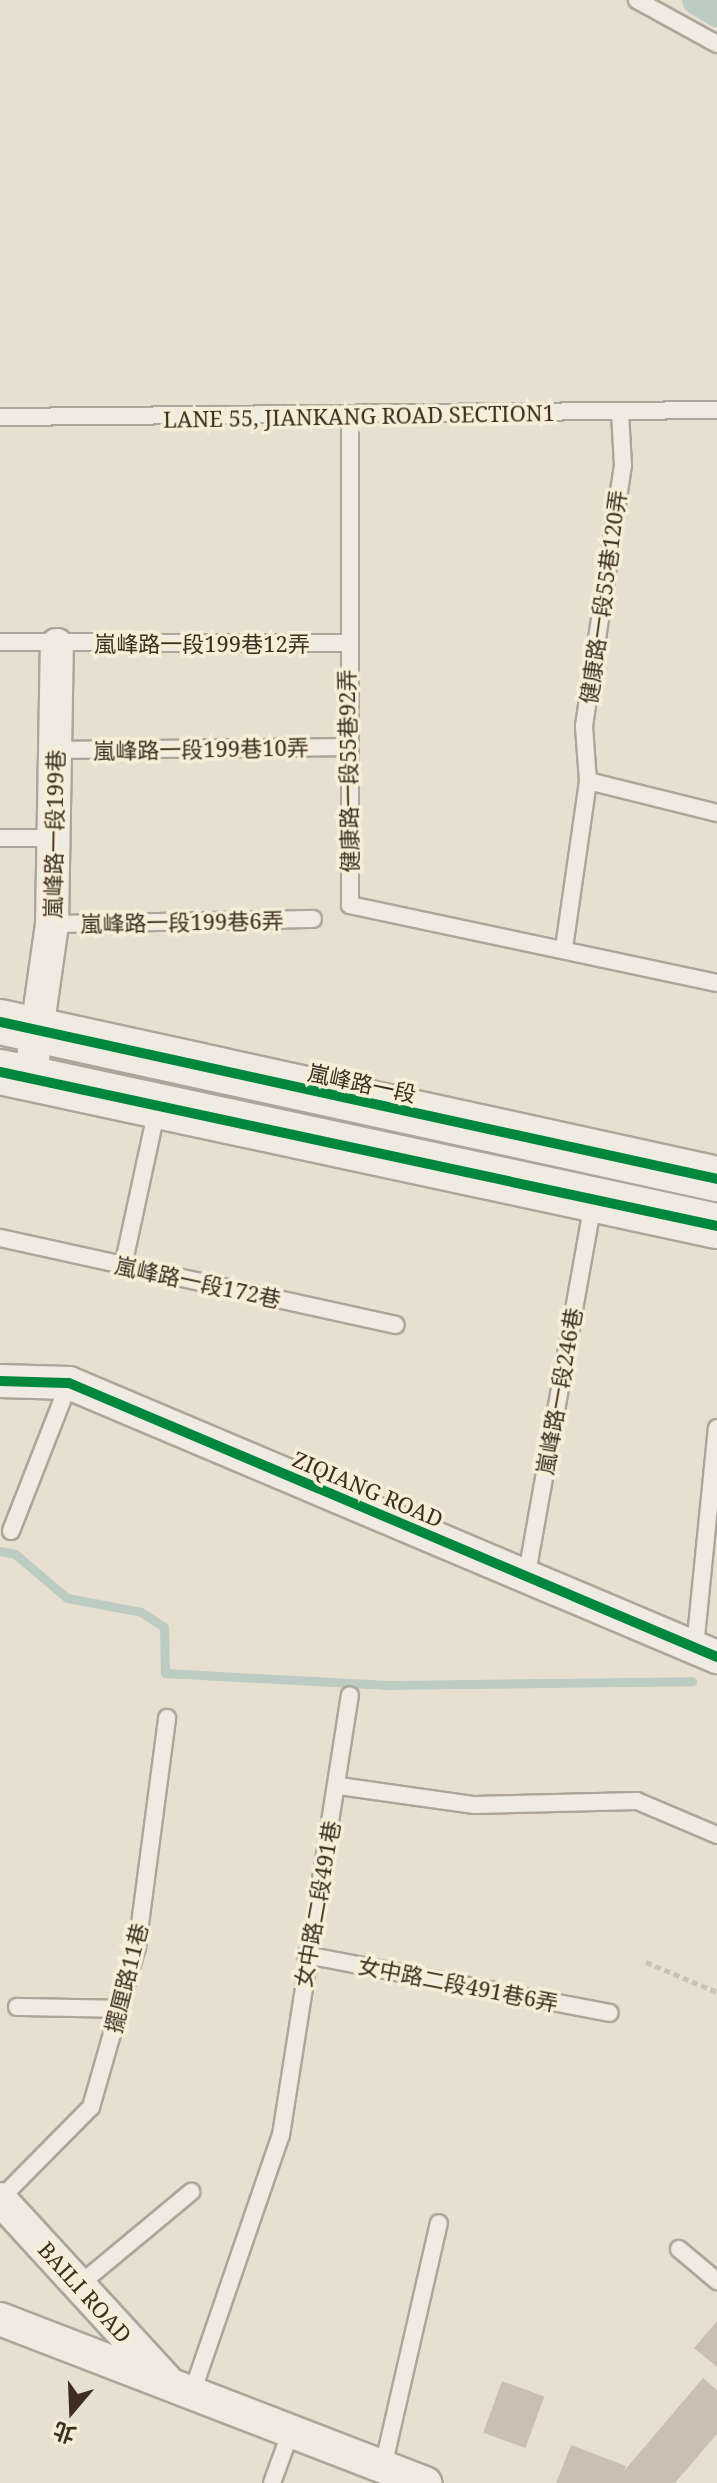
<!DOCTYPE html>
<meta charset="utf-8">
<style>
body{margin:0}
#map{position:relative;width:717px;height:2483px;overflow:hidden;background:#e7e0d1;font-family:"Noto Serif","Noto Sans TC",serif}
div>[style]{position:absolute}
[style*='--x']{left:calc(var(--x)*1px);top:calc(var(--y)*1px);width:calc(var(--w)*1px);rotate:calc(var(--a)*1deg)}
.stream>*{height:9px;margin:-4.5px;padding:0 4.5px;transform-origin:4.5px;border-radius:4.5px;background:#bcccc2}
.canal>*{height:30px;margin:-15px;padding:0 15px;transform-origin:15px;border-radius:15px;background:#bcccc2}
.building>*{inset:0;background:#cbbfb2;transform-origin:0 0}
.path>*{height:5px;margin-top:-2.5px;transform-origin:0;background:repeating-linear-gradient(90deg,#c8c2b9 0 6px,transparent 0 10px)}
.roads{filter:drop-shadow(2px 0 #ada599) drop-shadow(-2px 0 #ada599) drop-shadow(0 2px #ada599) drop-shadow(0 -2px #ada599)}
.service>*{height:16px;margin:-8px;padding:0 8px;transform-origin:8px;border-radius:8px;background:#efebe3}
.minor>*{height:32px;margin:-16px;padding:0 16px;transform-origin:16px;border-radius:16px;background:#efebe3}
.secondary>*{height:44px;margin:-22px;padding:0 22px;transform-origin:22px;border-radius:22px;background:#efebe3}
.cycleway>*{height:10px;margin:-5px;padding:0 5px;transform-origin:5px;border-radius:5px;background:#00873e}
span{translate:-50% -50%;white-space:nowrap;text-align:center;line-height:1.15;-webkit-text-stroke:7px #f7eed8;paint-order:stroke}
.street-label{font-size:22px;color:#3d2e20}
.north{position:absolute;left:32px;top:2371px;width:80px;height:80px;-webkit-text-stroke:6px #f7eed8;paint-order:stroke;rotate:199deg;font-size:22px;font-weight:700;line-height:32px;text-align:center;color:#3d2e20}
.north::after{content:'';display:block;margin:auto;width:28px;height:36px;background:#3d2e20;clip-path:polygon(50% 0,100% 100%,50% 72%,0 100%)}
</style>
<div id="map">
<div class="stream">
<div style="--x:0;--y:1551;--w:15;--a:11"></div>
<div style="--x:15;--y:1554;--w:68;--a:40.2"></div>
<div style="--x:67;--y:1598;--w:75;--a:10.7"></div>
<div style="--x:141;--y:1612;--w:27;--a:33"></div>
<div style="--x:164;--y:1627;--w:46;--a:88.8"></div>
<div style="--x:165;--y:1673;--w:219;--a:3.1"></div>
<div style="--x:384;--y:1685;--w:308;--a:-0.7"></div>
</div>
<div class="canal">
<div style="--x:697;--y:0;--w:23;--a:31"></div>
</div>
<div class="building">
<div style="clip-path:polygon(717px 2321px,717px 2367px,694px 2348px)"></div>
<div style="clip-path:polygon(703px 2378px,717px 2390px,717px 2434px,675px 2483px,556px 2483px,571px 2445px,626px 2466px,624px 2471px)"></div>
<div style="left:502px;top:2381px;width:45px;height:55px;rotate:20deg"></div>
</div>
<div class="path">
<div style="--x:646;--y:1962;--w:77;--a:22.9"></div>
</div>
<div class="roads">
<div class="service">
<div style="--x:637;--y:0;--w:91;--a:28.8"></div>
<div style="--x:0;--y:417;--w:717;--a:-0.56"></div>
<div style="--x:350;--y:418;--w:487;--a:90"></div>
<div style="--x:350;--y:905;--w:375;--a:12"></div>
<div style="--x:0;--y:642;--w:347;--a:0.2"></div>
<div style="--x:56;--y:750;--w:290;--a:-0.6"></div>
<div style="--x:588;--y:781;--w:133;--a:13.9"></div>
<div style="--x:0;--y:838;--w:55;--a:0"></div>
<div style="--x:52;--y:924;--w:261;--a:-1.1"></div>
<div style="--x:564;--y:948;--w:169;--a:-81.8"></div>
<div style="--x:588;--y:781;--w:55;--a:-94.2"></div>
<div style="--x:584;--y:726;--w:264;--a:-81.5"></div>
<div style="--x:623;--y:465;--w:52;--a:-93.3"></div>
<div style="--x:0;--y:1238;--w:405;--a:12.4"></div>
<div style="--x:123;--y:1266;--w:161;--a:-77.8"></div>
<div style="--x:11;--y:1531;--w:159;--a:-68.6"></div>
<div style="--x:526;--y:1579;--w:382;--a:-79.9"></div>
<div style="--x:695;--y:1647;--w:220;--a:-84.3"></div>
<div style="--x:339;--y:1786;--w:137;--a:8"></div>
<div style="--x:475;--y:1805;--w:162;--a:-1.4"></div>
<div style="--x:637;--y:1801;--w:87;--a:23"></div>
<div style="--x:306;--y:1955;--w:309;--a:10.8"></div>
<div style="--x:17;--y:2007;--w:102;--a:1.1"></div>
<div style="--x:0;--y:2199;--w:129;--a:-45.3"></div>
<div style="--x:91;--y:2107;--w:166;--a:-74"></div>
<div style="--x:137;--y:1947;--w:231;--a:-82.5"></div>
<div style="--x:679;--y:2249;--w:50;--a:40.1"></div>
<div style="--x:79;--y:2285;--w:146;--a:-39.7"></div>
<div style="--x:192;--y:2393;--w:273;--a:-71"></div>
<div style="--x:281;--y:2135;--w:445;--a:-81.1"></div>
<div style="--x:383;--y:2467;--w:250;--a:-77.1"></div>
<div style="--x:272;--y:2483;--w:55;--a:-69.9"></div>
</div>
<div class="minor">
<div style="--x:30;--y:1079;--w:157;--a:-81.9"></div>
<div style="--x:52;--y:924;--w:279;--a:-89"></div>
<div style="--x:0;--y:1381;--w:69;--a:1.7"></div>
<div style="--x:69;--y:1383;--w:704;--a:22.92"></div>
<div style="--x:0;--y:2199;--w:244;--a:47.5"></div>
<div style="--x:0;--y:2319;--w:456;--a:21.1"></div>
</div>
<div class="secondary">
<div style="--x:0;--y:1022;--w:734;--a:12.35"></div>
<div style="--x:0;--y:1072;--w:733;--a:12.12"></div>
</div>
</div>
<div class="cycleway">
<div style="--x:0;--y:1022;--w:734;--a:12.35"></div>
<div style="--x:0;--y:1072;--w:733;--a:12.12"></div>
<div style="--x:0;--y:1381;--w:69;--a:1.7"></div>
<div style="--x:69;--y:1383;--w:704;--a:22.92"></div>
</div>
<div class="street-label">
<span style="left:359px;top:416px;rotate:-1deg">LANE 55, JIANKANG ROAD SECTION1</span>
<span style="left:603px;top:597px;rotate:-82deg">健康路一段55巷120弄</span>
<span style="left:202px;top:644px">嵐峰路一段199巷12弄</span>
<span style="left:201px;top:749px;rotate:-1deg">嵐峰路一段199巷10弄</span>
<span style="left:348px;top:771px;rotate:-91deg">健康路一段55巷92弄</span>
<span style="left:54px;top:834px;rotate:-89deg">嵐峰路一段199巷</span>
<span style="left:182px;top:922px;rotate:-1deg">嵐峰路一段199巷6弄</span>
<span style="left:362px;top:1083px;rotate:12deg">嵐峰路一段</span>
<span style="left:198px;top:1282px;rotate:12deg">嵐峰路一段172巷</span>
<span style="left:559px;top:1391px;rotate:-80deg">嵐峰路一段246巷</span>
<span style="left:368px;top:1489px;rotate:23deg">ZIQIANG ROAD</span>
<span style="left:317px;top:1904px;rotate:-80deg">女中路二段491巷</span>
<span style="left:126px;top:1978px;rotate:-76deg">擺厘路11巷</span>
<span style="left:458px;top:1984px;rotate:11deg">女中路二段491巷6弄</span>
<span style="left:85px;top:2292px;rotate:48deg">BAILI ROAD</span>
</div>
<div class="north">北</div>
</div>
